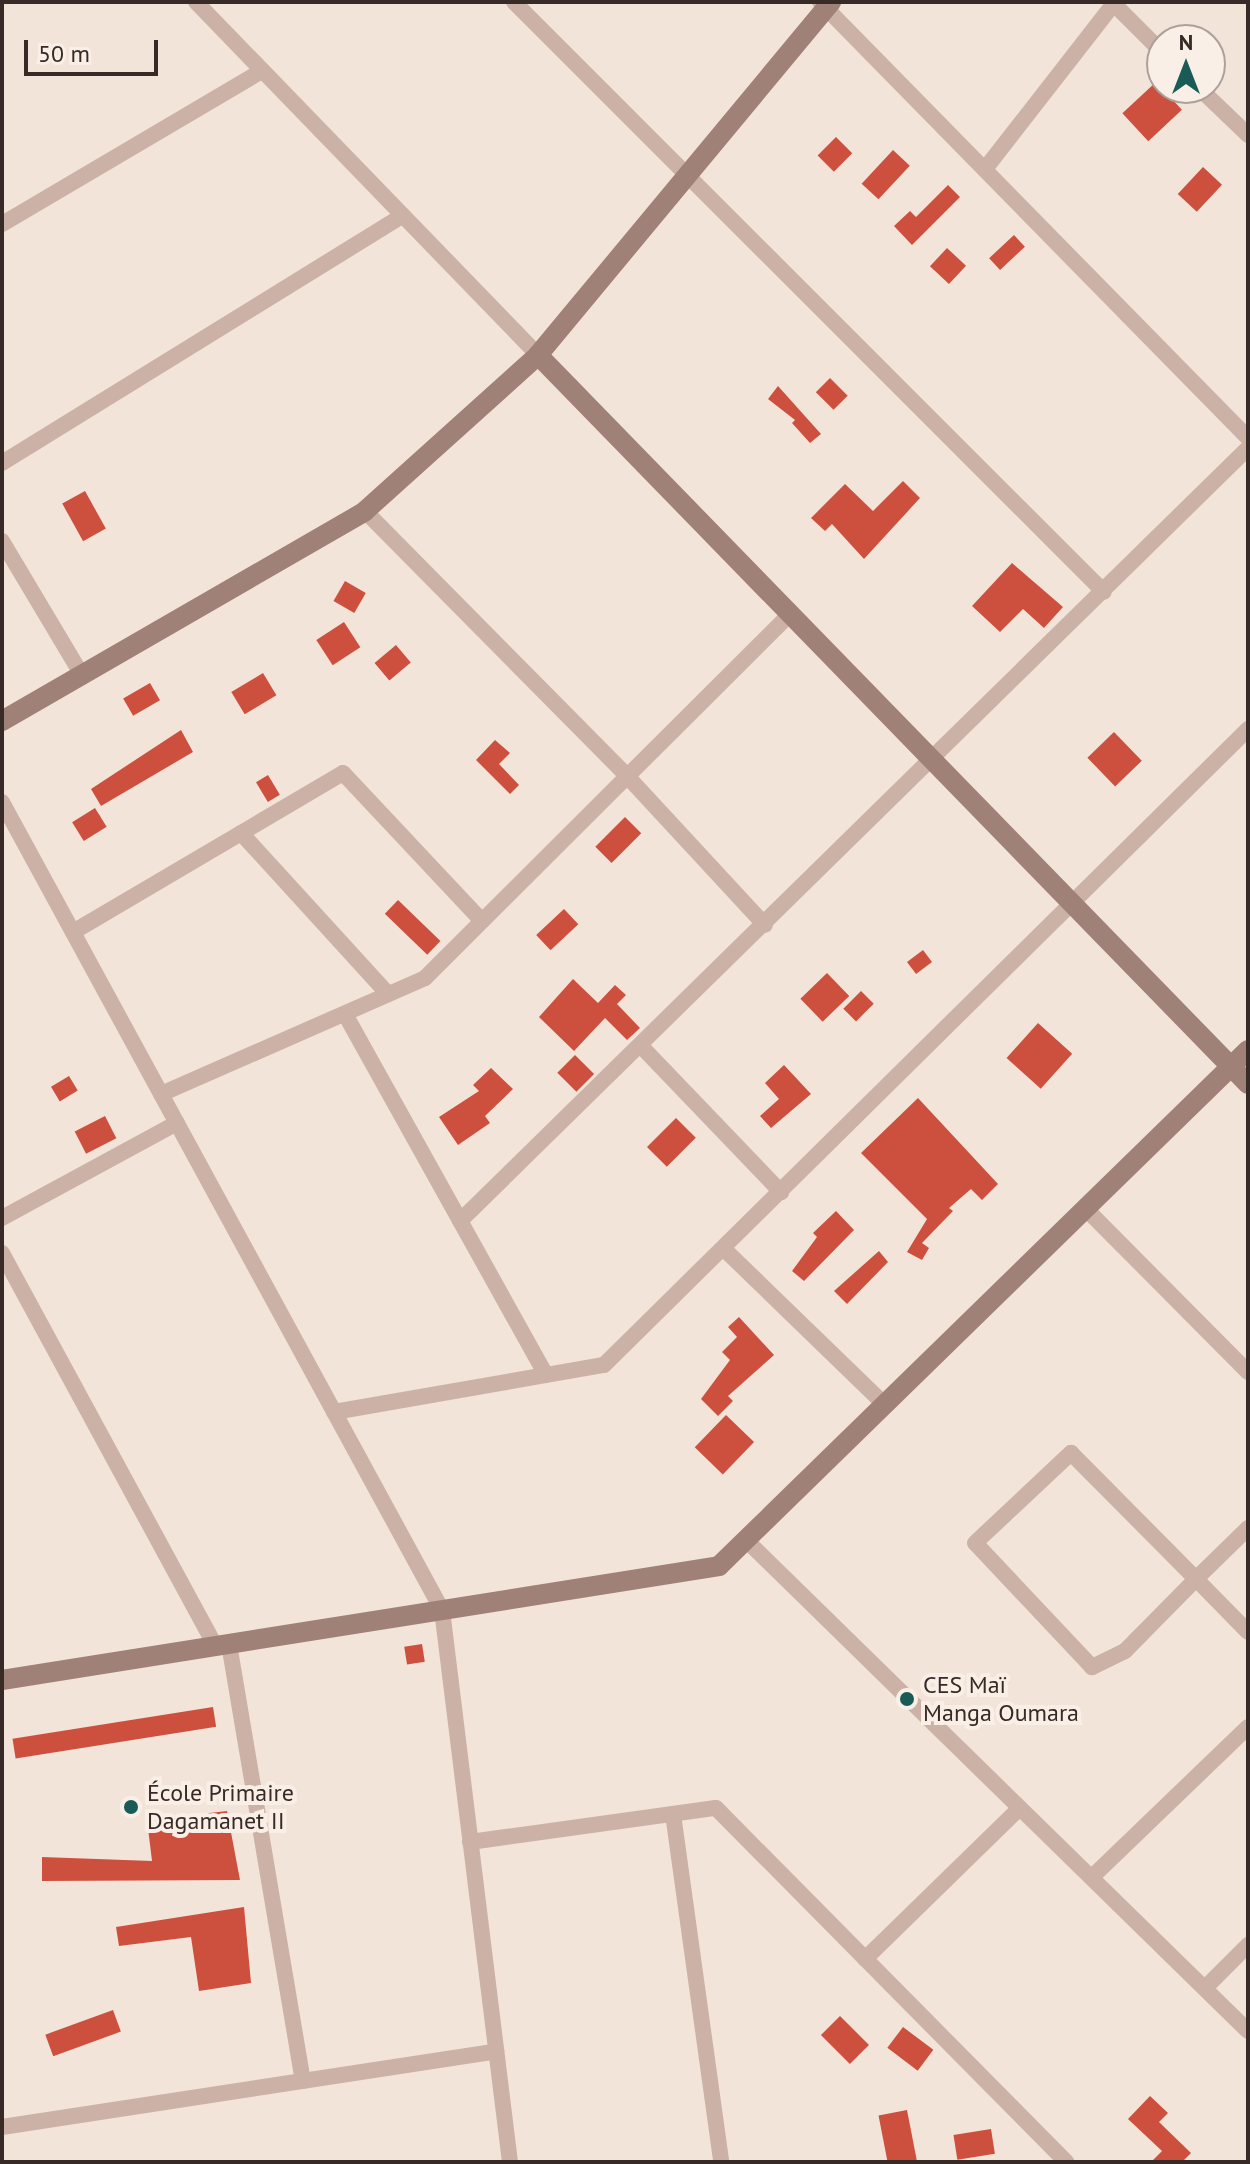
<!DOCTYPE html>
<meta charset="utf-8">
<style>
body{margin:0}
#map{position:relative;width:1250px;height:2164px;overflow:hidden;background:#f3e4da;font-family:"PT Sans",sans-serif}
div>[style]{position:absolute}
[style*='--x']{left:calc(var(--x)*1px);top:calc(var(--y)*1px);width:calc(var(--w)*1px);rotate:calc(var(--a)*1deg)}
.building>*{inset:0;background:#cd503f;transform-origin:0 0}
.street>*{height:16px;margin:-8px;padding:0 8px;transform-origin:8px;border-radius:8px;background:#ccb2a6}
.secondary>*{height:20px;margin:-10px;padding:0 10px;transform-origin:10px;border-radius:10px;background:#a08177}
.dots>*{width:22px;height:22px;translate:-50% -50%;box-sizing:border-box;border:4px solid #faefe7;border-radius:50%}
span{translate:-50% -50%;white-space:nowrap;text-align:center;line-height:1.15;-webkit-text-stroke:8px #faefe7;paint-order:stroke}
.poi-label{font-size:24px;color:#372a27}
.left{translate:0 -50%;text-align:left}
.frame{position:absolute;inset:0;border:4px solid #372a27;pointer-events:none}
.north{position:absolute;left:1146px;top:24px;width:80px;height:80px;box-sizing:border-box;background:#faefe7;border:2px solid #aca09a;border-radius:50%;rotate:0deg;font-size:22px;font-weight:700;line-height:32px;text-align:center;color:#372a27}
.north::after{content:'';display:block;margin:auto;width:28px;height:36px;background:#1a5b58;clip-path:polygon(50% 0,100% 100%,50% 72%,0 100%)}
.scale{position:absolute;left:24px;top:40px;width:134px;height:36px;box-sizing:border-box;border:4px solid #372a27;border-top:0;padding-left:10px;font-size:24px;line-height:28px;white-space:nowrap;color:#372a27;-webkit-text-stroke:6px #faefe7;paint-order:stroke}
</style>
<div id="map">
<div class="building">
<div style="left:1156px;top:82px;width:38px;height:46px;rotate:47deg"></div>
<div style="left:836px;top:137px;width:23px;height:26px;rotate:45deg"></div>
<div style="left:893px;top:150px;width:23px;height:46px;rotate:43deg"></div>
<div style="left:1203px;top:167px;width:26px;height:37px;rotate:43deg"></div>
<div style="clip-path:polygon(948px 185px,960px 197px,912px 245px,894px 226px,910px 211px,916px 217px)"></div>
<div style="left:1014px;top:235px;width:16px;height:34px;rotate:47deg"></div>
<div style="left:947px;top:248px;width:26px;height:25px;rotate:43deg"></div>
<div style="left:830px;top:378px;width:25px;height:20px;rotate:45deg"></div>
<div style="clip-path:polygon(778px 386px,821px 434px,810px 443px,792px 423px,795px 420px,768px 399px)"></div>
<div style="clip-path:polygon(903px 481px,920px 498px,864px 559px,832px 524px,825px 531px,811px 518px,845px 484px,873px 511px)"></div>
<div style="left:85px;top:491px;width:43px;height:26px;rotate:61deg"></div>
<div style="clip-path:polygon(1012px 563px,1063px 607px,1044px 628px,1023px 609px,1000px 632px,972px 606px)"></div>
<div style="left:345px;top:581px;width:24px;height:23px;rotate:30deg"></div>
<div style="left:344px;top:622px;width:30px;height:33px;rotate:57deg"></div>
<div style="left:396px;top:645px;width:23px;height:28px;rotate:50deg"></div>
<div style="left:263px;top:673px;width:26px;height:37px;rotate:59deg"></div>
<div style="left:150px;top:683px;width:20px;height:31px;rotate:60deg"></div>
<div style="clip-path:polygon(181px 730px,193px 752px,101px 806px,91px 789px)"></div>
<div style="left:1114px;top:732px;width:40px;height:37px;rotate:46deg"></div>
<div style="clip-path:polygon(495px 740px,510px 753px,499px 764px,519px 785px,510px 794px,476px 760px)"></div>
<div style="left:268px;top:775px;width:23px;height:14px;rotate:59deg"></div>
<div style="left:95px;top:808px;width:22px;height:27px;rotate:58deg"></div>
<div style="left:625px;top:817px;width:23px;height:42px;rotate:45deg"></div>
<div style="left:398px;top:900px;width:59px;height:19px;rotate:44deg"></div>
<div style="left:564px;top:909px;width:21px;height:38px;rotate:47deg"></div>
<div style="left:923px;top:950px;width:15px;height:20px;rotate:53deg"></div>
<div style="left:827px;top:973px;width:32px;height:37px;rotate:46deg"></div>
<div style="clip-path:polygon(573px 979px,598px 1003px,615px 985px,626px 995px,617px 1004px,640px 1028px,627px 1040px,605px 1018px,574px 1051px,539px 1017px)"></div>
<div style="left:861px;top:991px;width:18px;height:25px;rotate:45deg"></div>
<div style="left:1038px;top:1023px;width:46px;height:47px;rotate:42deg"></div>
<div style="left:575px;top:1055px;width:27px;height:25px;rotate:45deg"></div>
<div style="clip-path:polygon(784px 1065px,811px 1094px,771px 1128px,760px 1116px,779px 1099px,765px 1083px)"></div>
<div style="clip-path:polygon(491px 1068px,513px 1089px,485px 1116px,490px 1123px,458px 1145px,439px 1117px,479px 1091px,473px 1085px)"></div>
<div style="left:69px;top:1076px;width:17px;height:21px;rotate:59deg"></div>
<div style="clip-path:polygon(918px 1098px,998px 1184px,982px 1200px,971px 1189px,949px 1208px,953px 1211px,922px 1243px,929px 1248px,922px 1260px,907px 1252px,927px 1219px,861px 1153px)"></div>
<div style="left:105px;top:1116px;width:25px;height:34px;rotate:63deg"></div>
<div style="left:676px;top:1118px;width:28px;height:41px;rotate:45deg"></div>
<div style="clip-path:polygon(836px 1211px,854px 1230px,804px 1281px,792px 1271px,817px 1237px,813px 1233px)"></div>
<div style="clip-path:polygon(879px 1251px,888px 1262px,847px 1304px,834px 1291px)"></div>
<div style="clip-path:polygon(739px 1317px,774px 1355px,728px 1396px,733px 1401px,718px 1416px,701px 1399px,730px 1360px,722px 1352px,737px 1337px,728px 1327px)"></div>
<div style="left:726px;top:1415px;width:39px;height:45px;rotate:44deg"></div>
<div style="left:422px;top:1644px;width:18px;height:18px;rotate:81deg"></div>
<div style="left:213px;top:1707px;width:20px;height:203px;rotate:81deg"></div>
<div style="clip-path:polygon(227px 1811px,240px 1880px,42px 1881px,42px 1857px,152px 1861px,147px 1820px)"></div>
<div style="clip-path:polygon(244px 1907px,251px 1983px,199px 1991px,191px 1937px,119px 1946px,116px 1927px)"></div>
<div style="left:113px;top:2010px;width:23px;height:72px;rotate:70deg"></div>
<div style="left:840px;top:2016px;width:41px;height:27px;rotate:45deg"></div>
<div style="left:903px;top:2027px;width:38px;height:26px;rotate:37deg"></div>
<div style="clip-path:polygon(1150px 2096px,1168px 2113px,1159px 2122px,1191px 2153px,1182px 2162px,1151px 2162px,1162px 2151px,1128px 2119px)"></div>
<div style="left:907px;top:2110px;width:53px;height:29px;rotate:79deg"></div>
<div style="left:991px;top:2129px;width:25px;height:38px;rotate:81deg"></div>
</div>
<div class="street">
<div style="--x:196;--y:2;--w:492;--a:45.9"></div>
<div style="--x:514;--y:2;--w:834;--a:45"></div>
<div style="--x:820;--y:2;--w:611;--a:45.53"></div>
<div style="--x:1114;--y:4;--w:68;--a:45"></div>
<div style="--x:1199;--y:88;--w:68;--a:43.8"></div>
<div style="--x:985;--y:169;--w:212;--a:-52.1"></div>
<div style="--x:2;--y:224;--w:302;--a:-30.5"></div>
<div style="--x:2;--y:463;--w:471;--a:-31.7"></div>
<div style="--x:365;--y:511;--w:373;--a:45.3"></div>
<div style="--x:627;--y:776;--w:203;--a:47.2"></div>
<div style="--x:2;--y:541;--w:156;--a:59.2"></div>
<div style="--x:2;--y:802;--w:920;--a:61.43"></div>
<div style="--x:442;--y:1610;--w:556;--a:82.98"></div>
<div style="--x:241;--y:833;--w:218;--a:47.6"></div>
<div style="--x:73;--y:932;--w:313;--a:-30.5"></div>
<div style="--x:343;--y:773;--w:203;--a:46.8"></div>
<div style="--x:345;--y:1014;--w:413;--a:60.9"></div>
<div style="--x:640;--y:1045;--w:204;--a:46.2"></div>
<div style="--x:161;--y:1094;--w:288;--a:-23.7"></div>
<div style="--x:425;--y:978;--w:515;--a:-44.92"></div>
<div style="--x:1086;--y:1209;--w:230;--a:45.2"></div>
<div style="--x:2;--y:1218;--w:199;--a:-28.5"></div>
<div style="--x:460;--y:1221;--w:1104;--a:-44.45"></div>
<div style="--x:723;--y:1248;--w:226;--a:44.1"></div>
<div style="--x:2;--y:1253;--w:447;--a:61.5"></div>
<div style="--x:334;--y:1412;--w:274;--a:-9.9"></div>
<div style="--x:604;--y:1365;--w:905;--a:-44.64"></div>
<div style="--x:1248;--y:1528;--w:73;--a:135.6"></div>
<div style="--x:1196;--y:1579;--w:101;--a:134.6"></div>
<div style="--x:1125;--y:1651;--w:37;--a:154"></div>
<div style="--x:1092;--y:1667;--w:170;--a:-133.3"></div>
<div style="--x:975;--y:1543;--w:132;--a:-43.2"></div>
<div style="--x:1071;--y:1453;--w:177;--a:45.2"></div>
<div style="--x:1196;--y:1579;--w:74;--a:45.5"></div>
<div style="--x:746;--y:1540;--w:702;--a:44.37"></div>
<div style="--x:229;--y:1644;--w:443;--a:80.4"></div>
<div style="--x:673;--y:1814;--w:351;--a:82.1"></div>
<div style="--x:470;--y:1842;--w:248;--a:-7.9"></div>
<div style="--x:716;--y:1808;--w:498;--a:45.3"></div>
<div style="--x:1092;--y:1877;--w:216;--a:-43.9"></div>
<div style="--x:865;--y:1959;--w:216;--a:-44.3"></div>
<div style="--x:1205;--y:1988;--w:61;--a:-45"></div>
<div style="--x:2;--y:2127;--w:500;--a:-8.7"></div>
</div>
<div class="secondary">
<div style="--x:538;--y:355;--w:1018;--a:45.76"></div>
<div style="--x:2;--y:721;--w:419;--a:-30"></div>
<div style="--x:365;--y:511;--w:233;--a:-42"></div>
<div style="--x:538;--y:355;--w:459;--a:-50.3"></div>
<div style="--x:2;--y:1680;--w:726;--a:-9.03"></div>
<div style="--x:719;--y:1566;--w:739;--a:-44.29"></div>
</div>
<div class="dots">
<div style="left:907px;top:1699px;background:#1a5b58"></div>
<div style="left:131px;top:1807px;background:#1a5b58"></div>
</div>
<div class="poi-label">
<span class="left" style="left:923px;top:1699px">CES Maï<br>Manga Oumara</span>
<span class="left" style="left:147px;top:1807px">École Primaire<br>Dagamanet II</span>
</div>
<div class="frame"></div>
<div class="north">N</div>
<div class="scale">50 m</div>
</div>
